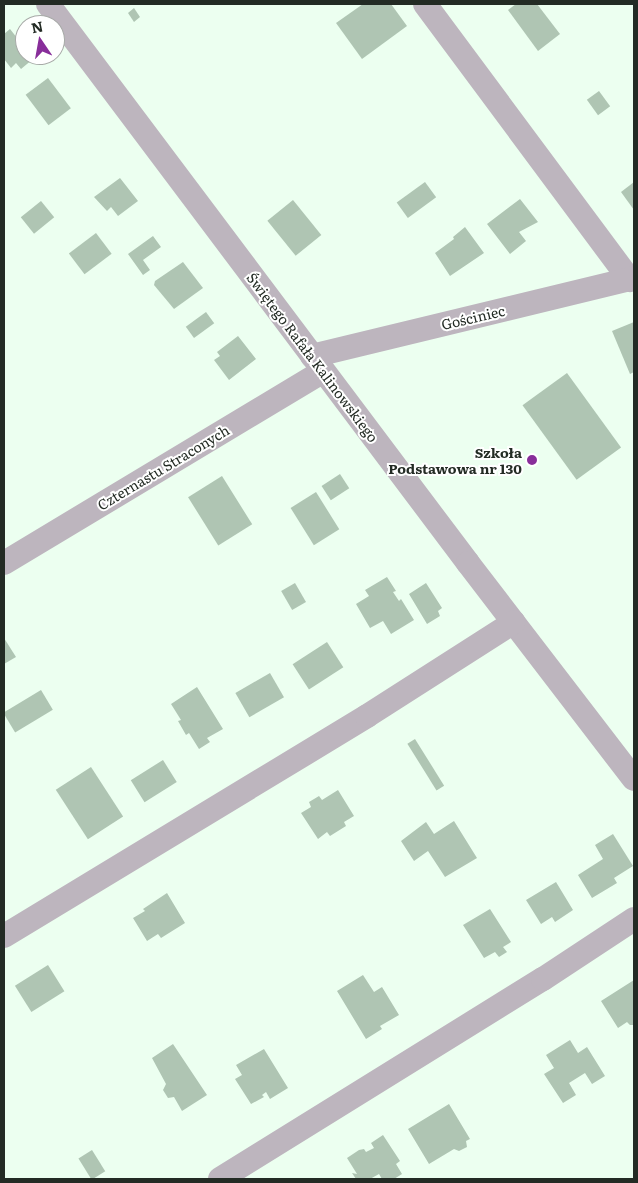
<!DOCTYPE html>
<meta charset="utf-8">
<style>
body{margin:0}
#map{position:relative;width:638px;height:1183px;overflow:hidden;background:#ecfff0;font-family:Literata,serif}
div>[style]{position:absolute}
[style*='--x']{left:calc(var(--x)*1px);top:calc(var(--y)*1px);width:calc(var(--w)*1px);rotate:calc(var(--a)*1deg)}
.building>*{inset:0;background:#afc5b3;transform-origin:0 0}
.minor>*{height:24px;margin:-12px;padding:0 12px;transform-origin:12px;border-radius:12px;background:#bdb5be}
.dots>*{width:14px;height:14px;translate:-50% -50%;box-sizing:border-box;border:2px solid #fff;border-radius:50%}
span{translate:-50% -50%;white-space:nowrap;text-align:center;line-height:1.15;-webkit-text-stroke:4px #fff;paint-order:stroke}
.street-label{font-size:14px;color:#232b24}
.poi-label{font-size:14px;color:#232b24;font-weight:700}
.right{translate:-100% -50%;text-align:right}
.frame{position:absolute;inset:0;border:5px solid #232b24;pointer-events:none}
.north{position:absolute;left:15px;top:15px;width:50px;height:50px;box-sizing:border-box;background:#fff;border:1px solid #a7aaa7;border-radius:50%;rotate:348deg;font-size:14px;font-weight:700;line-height:20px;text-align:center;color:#232b24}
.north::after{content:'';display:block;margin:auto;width:18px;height:22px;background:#882e9a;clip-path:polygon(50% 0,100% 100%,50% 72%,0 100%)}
</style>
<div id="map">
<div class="building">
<div style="clip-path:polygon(363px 4px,391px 4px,407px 26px,362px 59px,336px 23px)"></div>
<div style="clip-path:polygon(516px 4px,537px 4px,560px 34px,538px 51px,508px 10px)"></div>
<div style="clip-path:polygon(134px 8px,140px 17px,134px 22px,128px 13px)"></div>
<div style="clip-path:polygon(10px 29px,25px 48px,25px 55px,30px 55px,33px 59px,21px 69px,16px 63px,11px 68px,4px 59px,4px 34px)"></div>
<div style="left:48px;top:78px;width:38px;height:28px;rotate:53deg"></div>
<div style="left:599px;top:91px;width:19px;height:15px;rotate:54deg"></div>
<div style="clip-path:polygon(120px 178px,138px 201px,118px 216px,111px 207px,107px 211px,94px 197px)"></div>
<div style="left:425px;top:182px;width:19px;height:35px;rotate:54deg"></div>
<div style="clip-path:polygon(634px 182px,634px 210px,621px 192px)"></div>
<div style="clip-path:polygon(520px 199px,538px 222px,519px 232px,526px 241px,510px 254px,487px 224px)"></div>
<div style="left:293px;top:200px;width:45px;height:33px;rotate:51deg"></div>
<div style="left:41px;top:201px;width:21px;height:26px;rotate:51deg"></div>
<div style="clip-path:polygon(465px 227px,484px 253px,450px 276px,435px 253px,454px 239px,453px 237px)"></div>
<div style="left:96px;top:233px;width:26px;height:34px;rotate:53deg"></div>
<div style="clip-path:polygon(153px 236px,161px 247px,143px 260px,150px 270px,143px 275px,128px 254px)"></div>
<div style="clip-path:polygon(183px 262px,203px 288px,174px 309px,154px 285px,155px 281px)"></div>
<div style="left:206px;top:312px;width:14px;height:25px;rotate:54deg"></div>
<div style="clip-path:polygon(634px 322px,634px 372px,630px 374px,612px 331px)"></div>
<div style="clip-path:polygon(238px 336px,256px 359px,229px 380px,214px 360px,220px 356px,217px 352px)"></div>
<div style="left:567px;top:373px;width:92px;height:55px;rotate:54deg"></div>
<div style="left:340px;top:474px;width:17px;height:22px;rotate:57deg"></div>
<div style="left:222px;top:476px;width:57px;height:40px;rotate:58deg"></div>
<div style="left:316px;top:492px;width:44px;height:30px;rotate:58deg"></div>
<div style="clip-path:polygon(387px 577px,396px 591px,393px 592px,399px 601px,401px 599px,414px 620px,391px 634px,383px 621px,370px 628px,356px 604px,369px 596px,365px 590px)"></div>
<div style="left:295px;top:583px;width:22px;height:16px;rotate:60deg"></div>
<div style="clip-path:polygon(426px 583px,442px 608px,438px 611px,440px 616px,427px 624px,409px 594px)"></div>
<div style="clip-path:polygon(4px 638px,16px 657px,4px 664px)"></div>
<div style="left:327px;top:642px;width:30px;height:41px;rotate:57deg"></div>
<div style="left:270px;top:673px;width:28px;height:40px;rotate:60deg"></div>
<div style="clip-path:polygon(197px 687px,223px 729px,207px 738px,210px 742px,199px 749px,189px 733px,186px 735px,178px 721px,181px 720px,171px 704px)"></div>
<div style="left:41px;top:690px;width:23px;height:44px;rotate:59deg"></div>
<div style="left:415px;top:739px;width:55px;height:9px;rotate:58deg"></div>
<div style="left:163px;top:760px;width:26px;height:38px;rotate:58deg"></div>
<div style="left:91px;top:767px;width:59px;height:42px;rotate:57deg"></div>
<div style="clip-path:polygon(338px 790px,354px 816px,344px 822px,346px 826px,330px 836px,327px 832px,318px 839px,301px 813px,311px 807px,309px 802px,319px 796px,322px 800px)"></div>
<div style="clip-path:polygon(454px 821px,477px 858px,445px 877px,428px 851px,414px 861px,401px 841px,426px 822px,434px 834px)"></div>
<div style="clip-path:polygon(613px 834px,633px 866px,614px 878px,617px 883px,592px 898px,578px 875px,603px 859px,595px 845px)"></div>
<div style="clip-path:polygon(556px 882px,573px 910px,555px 922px,552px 917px,541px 924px,526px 900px)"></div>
<div style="clip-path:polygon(167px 893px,185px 923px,161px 938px,158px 934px,147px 941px,133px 918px,145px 911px,143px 909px)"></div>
<div style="clip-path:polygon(490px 909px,511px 942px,503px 947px,507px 952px,499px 957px,495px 952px,484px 958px,463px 925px)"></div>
<div style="left:48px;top:965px;width:31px;height:39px;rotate:58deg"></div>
<div style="clip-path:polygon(363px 975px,374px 992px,382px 987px,399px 1015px,380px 1026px,382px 1029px,366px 1039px,337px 991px)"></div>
<div style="clip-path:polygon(634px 980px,634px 1025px,630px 1025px,627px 1022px,618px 1028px,601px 1001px)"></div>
<div style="clip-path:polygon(570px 1040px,578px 1053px,587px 1047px,605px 1076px,592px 1084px,585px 1073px,569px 1083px,576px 1095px,563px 1103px,544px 1074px,554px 1068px,546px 1055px)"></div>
<div style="clip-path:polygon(173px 1044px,207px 1095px,182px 1111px,174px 1097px,168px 1098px,163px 1090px,166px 1084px,152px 1058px)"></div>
<div style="clip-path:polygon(264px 1049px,288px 1088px,270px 1099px,266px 1092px,262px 1095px,264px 1097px,251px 1104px,235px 1079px,242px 1075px,236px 1065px)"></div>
<div style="clip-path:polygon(449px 1104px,470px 1139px,466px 1141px,467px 1147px,459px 1151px,454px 1149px,429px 1164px,408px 1129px)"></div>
<div style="clip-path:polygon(383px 1135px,400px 1161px,396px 1164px,402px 1174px,394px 1179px,382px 1179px,379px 1174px,370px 1179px,356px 1179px,352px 1173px,357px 1174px,347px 1158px,359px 1150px,364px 1149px,366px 1152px,374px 1148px,371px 1143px)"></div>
<div style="left:92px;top:1150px;width:25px;height:16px;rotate:58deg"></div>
</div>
<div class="minor">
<div style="--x:48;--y:4;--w:699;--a:53.08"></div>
<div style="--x:468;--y:563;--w:272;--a:52.5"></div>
<div style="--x:425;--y:4;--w:344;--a:53.4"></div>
<div style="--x:312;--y:356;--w:331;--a:-13.6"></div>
<div style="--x:4;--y:563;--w:372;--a:-31"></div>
<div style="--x:4;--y:936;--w:424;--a:-31.2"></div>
<div style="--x:367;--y:716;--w:174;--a:-32.6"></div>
<div style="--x:220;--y:1179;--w:380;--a:-31.8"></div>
<div style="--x:543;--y:979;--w:109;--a:-33.4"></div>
</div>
<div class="dots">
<div style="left:532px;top:460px;background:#882e9a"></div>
</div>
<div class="street-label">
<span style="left:473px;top:317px;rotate:-13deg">Gościniec</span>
<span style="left:313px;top:357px;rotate:53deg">Świętego Rafała Kalinowskiego</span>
<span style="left:163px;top:467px;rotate:-31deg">Czternastu Straconych</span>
</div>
<div class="poi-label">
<span class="right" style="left:522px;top:460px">Szkoła<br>Podstawowa nr 130</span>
</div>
<div class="frame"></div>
<div class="north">N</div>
</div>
